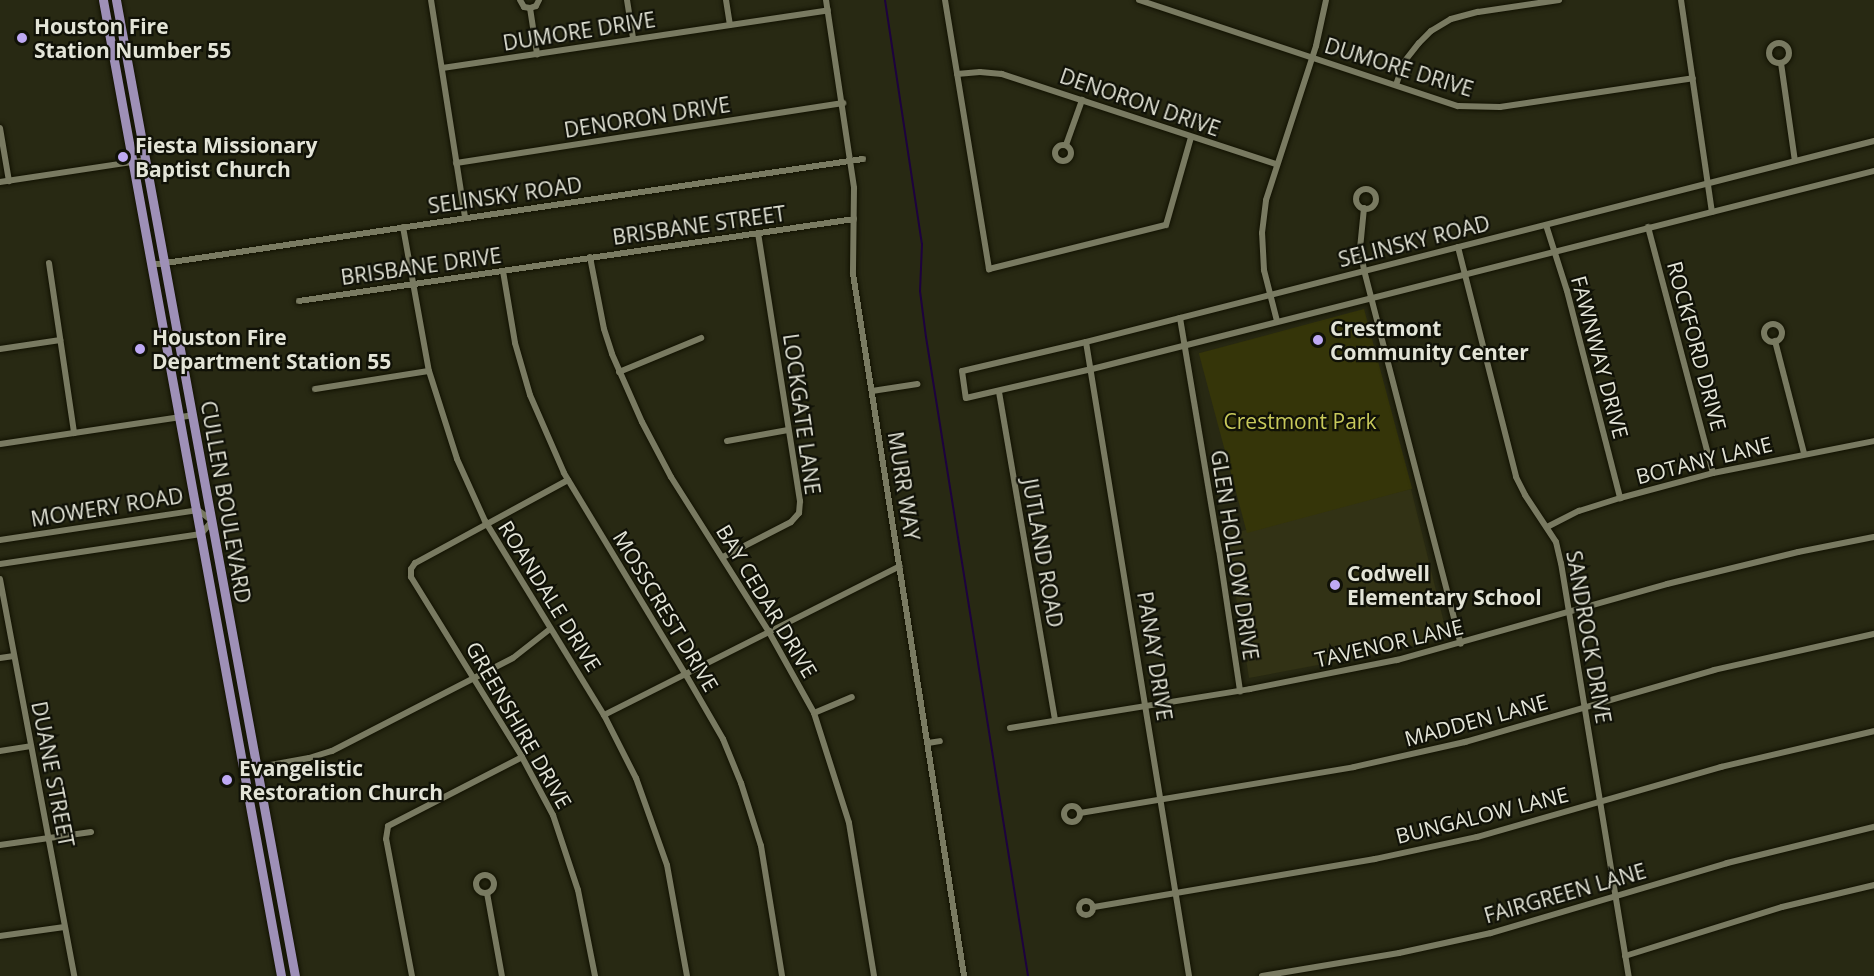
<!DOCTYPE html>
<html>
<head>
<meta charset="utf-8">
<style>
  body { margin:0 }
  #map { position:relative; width:1874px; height:976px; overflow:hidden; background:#282913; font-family:"Open Sans",sans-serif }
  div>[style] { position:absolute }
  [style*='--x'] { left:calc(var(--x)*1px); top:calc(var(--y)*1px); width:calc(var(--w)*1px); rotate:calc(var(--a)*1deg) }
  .built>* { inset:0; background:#323215 }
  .green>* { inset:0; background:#353509; transform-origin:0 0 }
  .stream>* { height:2px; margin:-1px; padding:0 1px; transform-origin:1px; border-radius:1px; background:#1d023e }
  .roads { filter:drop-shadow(0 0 2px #110) drop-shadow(0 0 2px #110) }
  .street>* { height:6px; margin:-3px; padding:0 3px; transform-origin:3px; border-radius:3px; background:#797a61 }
  .street>.ring { margin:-3px; padding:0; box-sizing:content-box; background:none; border:6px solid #797a61; border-radius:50% }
  .primary>* { height:9px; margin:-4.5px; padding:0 4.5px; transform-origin:4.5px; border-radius:4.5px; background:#9e90b7 }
  .dots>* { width:16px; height:16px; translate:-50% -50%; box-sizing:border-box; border:3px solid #101107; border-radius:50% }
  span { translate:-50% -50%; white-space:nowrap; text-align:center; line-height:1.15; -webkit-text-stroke:4.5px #101107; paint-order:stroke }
  .poi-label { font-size:21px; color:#e3e4d7; font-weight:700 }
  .left { translate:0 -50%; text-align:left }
  .street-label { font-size:21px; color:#e3e4d7 }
  .park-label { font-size:21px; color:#c8c95b }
</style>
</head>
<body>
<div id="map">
  <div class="built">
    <div style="clip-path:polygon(1411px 489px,1447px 635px,1399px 650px,1249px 678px,1226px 535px)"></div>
  </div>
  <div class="green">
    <div style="left:1364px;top:309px;width:186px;height:171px;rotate:75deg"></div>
  </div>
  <div class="stream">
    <div style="--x:885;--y:0;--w:247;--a:81.4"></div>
    <div style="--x:922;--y:244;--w:47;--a:92.4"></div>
    <div style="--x:920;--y:291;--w:46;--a:82.6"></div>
    <div style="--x:926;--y:337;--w:647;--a:80.93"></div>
  </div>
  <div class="roads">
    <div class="street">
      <div style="--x:431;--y:0;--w:220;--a:81.1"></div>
      <div style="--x:520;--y:0;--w:8;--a:60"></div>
      <div style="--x:524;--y:7;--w:6;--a:9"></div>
      <div style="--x:530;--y:8;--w:6;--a:-18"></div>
      <div style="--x:536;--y:6;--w:7;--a:-63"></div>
      <div style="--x:627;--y:0;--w:39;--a:81"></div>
      <div style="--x:726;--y:0;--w:25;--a:81"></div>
      <div style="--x:826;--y:0;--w:190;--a:81.5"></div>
      <div style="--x:854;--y:188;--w:86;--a:90.7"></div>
      <div style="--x:853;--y:274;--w:711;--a:81.01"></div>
      <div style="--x:945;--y:0;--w:273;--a:80.7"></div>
      <div style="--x:989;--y:269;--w:182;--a:-14"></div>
      <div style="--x:1166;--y:225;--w:91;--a:-74.1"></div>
      <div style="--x:1139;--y:0;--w:336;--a:18.4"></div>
      <div style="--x:1458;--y:106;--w:42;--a:1.4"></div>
      <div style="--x:1500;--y:107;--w:195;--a:-8.5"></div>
      <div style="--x:1681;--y:0;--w:214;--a:81.7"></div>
      <div style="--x:530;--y:8;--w:47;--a:81.3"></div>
      <div class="ring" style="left:1769px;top:43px;width:14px;height:14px"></div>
      <div style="--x:1781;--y:63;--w:99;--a:81.9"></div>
      <div style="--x:442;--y:68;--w:390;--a:-8.5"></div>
      <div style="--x:957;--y:74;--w:23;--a:-5"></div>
      <div style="--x:980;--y:72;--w:22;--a:5"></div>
      <div style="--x:1002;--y:74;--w:288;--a:18.2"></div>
      <div style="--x:1396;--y:85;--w:24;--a:-71"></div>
      <div style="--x:1404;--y:62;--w:24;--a:-52"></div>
      <div style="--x:1419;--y:43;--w:17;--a:-45"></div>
      <div style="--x:1431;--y:31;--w:23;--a:-31"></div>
      <div style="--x:1451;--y:19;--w:28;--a:-15"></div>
      <div style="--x:1478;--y:12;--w:82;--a:-8.4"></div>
      <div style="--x:0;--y:128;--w:54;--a:80.4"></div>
      <div style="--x:1874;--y:141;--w:813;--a:165.69"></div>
      <div style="--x:1086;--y:342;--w:127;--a:166.8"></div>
      <div style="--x:962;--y:371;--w:27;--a:82"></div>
      <div style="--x:966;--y:398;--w:129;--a:-13"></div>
      <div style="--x:1092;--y:369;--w:807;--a:-14.21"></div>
      <div class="ring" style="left:1055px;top:145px;width:10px;height:10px"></div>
      <div style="--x:1066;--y:145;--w:48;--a:-70.4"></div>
      <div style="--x:456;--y:163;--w:392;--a:-8.8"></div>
      <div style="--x:0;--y:182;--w:148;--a:-8.6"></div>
      <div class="ring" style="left:1356px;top:189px;width:14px;height:14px"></div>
      <div style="--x:1364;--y:208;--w:41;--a:95.6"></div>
      <div style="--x:1360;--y:249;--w:21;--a:79"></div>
      <div style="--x:1364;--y:270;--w:386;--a:75.5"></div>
      <div style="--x:1546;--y:225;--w:69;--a:72.3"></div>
      <div style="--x:1567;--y:291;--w:214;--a:75.6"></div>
      <div style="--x:403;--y:227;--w:146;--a:79.8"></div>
      <div style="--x:429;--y:371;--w:92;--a:72.3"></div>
      <div style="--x:457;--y:459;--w:68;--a:65.7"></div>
      <div style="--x:485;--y:521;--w:228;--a:58.5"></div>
      <div style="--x:604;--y:715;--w:71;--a:63.1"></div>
      <div style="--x:636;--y:778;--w:92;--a:70.4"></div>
      <div style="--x:667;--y:865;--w:113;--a:79.8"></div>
      <div style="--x:1648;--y:227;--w:254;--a:75.2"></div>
      <div style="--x:1458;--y:247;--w:237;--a:75.8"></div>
      <div style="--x:1516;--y:477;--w:20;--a:63"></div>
      <div style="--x:1525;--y:495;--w:56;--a:56.6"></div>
      <div style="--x:1556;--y:542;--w:22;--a:77"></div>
      <div style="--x:1561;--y:563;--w:419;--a:80.7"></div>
      <div style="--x:590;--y:257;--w:73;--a:79"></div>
      <div style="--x:604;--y:329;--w:26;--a:72"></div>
      <div style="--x:612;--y:354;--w:74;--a:66.2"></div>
      <div style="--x:642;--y:422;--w:62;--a:62.2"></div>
      <div style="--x:671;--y:477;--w:183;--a:57.7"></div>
      <div style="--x:769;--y:632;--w:93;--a:60.9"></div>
      <div style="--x:814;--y:713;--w:115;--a:72.3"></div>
      <div style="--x:849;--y:823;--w:155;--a:80.7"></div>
      <div style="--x:49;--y:263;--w:172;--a:81.6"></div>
      <div style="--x:152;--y:265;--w:719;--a:-8.48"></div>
      <div style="--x:503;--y:271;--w:73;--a:80.5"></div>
      <div style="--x:515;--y:343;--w:54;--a:73.9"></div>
      <div style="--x:530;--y:395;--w:85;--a:66.4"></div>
      <div style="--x:564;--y:473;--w:236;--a:58.9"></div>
      <div style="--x:686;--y:675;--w:74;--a:60"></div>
      <div style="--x:723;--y:739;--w:48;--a:67.8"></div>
      <div style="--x:741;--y:783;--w:66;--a:72.4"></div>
      <div style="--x:761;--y:846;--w:132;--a:80.8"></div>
      <div style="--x:299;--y:301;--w:561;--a:-8.4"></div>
      <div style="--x:1180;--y:318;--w:235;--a:80.5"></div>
      <div style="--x:1219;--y:550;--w:143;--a:81.5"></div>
      <div style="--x:1277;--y:321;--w:53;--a:-104.3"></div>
      <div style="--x:1264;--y:270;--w:37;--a:-93"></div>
      <div style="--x:1262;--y:233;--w:33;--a:-83"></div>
      <div style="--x:1266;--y:200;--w:162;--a:-72"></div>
      <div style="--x:1316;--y:46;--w:47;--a:-77.7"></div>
      <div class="ring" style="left:1764px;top:324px;width:12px;height:12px"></div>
      <div style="--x:1775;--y:341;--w:116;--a:75.5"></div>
      <div style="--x:1086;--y:342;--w:642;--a:80.77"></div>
      <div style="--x:0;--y:349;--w:61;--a:-8.5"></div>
      <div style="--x:619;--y:372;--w:89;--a:-22.5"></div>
      <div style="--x:315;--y:389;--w:115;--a:-9"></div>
      <div style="--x:872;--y:391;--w:46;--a:-8.8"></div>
      <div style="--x:999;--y:392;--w:333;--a:80.3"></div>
      <div style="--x:727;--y:441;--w:62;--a:-10.2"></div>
      <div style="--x:0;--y:444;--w:195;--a:-8.5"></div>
      <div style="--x:568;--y:480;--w:174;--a:151.5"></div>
      <div style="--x:415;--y:563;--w:7;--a:124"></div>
      <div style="--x:411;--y:569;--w:8;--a:90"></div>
      <div style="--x:411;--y:577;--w:211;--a:58.3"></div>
      <div style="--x:522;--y:757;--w:66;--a:61.9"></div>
      <div style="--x:553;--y:815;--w:79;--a:71.6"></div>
      <div style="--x:578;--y:890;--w:88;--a:78.8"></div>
      <div style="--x:1547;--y:527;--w:36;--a:-27"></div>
      <div style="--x:1579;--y:511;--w:43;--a:-17.6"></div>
      <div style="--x:1620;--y:498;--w:96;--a:-15"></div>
      <div style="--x:1713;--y:473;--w:164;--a:-11.2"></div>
      <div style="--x:0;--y:540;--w:200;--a:-8.6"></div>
      <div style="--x:198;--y:510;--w:18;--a:38"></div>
      <div style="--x:212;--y:521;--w:17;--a:130"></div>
      <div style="--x:201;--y:534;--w:203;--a:171.5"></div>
      <div style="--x:723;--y:557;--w:76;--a:-27.2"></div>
      <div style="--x:791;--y:522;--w:12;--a:-48"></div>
      <div style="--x:799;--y:513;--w:12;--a:-85"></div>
      <div style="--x:800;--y:501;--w:271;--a:-98.9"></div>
      <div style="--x:0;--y:579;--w:404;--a:79.4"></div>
      <div style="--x:0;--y:658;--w:14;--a:-8"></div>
      <div style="--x:814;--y:713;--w:41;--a:-22.8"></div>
      <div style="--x:604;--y:715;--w:331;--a:-26.7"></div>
      <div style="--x:1010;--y:728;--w:243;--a:-9.2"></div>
      <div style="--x:1250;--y:689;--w:150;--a:-11.2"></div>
      <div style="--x:1397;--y:660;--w:280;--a:-15.7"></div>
      <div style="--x:1667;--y:584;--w:135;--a:-13.7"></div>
      <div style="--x:1798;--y:552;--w:77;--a:-11.2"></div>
      <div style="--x:928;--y:743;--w:12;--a:-9"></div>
      <div style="--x:0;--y:751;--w:31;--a:-9"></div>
      <div style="--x:243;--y:770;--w:67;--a:-10.3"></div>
      <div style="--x:309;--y:758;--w:24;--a:-17"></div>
      <div style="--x:332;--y:751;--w:203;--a:-27.2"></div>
      <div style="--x:513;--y:658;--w:47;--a:-38.1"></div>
      <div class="ring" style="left:1064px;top:806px;width:10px;height:10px"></div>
      <div style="--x:1080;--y:813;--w:278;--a:-9.5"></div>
      <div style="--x:1354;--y:767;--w:114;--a:-12.7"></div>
      <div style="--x:1465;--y:742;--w:259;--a:-16.1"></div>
      <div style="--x:1714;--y:670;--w:164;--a:-12.7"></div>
      <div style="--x:0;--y:845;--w:92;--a:-8.1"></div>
      <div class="ring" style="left:476px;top:875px;width:12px;height:12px"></div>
      <div style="--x:487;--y:893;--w:84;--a:79.8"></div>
      <div class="ring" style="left:1079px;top:901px;width:8px;height:8px"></div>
      <div style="--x:1094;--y:907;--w:285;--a:-9.7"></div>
      <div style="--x:1375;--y:859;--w:104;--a:-12.2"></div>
      <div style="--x:1477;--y:837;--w:254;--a:-16"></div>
      <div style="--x:1721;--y:767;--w:157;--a:-13.2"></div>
      <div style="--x:0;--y:936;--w:65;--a:-8"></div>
      <div style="--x:1625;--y:956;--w:164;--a:-17.3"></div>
      <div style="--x:1782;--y:907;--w:95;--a:-13.4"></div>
      <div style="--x:412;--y:976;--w:139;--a:-100.7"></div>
      <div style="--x:386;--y:839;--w:13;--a:-81"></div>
      <div style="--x:388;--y:826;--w:151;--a:-27.2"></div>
      <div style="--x:1262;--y:976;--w:139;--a:-9.5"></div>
      <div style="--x:1399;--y:953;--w:94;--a:-12.3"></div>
      <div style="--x:1491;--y:933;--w:246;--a:-16.5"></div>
      <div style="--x:1727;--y:863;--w:151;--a:-13.8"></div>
    </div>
    <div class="primary">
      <div style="--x:103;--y:0;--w:992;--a:79.66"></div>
      <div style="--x:116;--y:0;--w:992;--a:79.61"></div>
    </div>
  </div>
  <div class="dots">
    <div style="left:22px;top:38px;background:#bea9f4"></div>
    <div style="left:123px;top:157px;background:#bea9f4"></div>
    <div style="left:1318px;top:340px;background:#bea9f4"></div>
    <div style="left:140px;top:349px;background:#bea9f4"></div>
    <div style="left:1335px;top:585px;background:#bea9f4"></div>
    <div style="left:227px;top:780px;background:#bea9f4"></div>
  </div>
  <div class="poi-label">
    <span class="left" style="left:34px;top:38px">Houston Fire<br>Station Number 55</span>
    <span class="left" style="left:135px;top:157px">Fiesta Missionary<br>Baptist Church</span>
    <span class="left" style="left:1330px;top:340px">Crestmont<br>Community Center</span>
    <span class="left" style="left:152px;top:349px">Houston Fire<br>Department Station 55</span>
    <span class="left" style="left:1347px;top:585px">Codwell<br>Elementary School</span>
    <span class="left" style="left:239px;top:780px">Evangelistic<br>Restoration Church</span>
  </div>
  <div class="street-label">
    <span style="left:579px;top:31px;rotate:-9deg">DUMORE DRIVE</span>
    <span style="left:1399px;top:67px;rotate:17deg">DUMORE DRIVE</span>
    <span style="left:1140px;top:102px;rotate:19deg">DENORON DRIVE</span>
    <span style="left:647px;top:117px;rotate:-9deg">DENORON DRIVE</span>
    <span style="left:505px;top:195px;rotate:-8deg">SELINSKY ROAD</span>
    <span style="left:699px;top:225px;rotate:-8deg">BRISBANE STREET</span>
    <span style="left:1414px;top:241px;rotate:-14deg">SELINSKY ROAD</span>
    <span style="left:421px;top:266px;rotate:-8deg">BRISBANE DRIVE</span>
    <span style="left:1697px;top:346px;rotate:75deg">ROCKFORD DRIVE</span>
    <span style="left:1600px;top:357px;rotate:75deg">FAWNWAY DRIVE</span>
    <span style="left:802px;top:414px;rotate:82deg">LOCKGATE LANE</span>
    <span style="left:1704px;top:460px;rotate:-14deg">BOTANY LANE</span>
    <span style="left:904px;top:486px;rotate:81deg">MURR WAY</span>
    <span style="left:226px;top:502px;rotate:80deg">CULLEN BOULEVARD</span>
    <span style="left:107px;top:507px;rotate:-9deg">MOWERY ROAD</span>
    <span style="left:1043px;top:553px;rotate:80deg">JUTLAND ROAD</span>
    <span style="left:1235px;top:555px;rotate:81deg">GLEN HOLLOW DRIVE</span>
    <span style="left:550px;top:596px;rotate:58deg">ROANDALE DRIVE</span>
    <span style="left:767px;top:601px;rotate:59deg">BAY CEDAR DRIVE</span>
    <span style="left:666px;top:611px;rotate:59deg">MOSSCREST DRIVE</span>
    <span style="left:1589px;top:637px;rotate:80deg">SANDROCK DRIVE</span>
    <span style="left:1389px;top:643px;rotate:-13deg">TAVENOR LANE</span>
    <span style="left:1155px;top:656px;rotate:81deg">PANAY DRIVE</span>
    <span style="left:1476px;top:720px;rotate:-15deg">MADDEN LANE</span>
    <span style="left:519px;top:725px;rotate:60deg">GREENSHIRE DRIVE</span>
    <span style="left:53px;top:774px;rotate:79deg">DUANE STREET</span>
    <span style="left:1482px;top:815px;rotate:-14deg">BUNGALOW LANE</span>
    <span style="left:1565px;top:893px;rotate:-16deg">FAIRGREEN LANE</span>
  </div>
  <div class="park-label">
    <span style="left:1300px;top:421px">Crestmont Park</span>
  </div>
</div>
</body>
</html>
